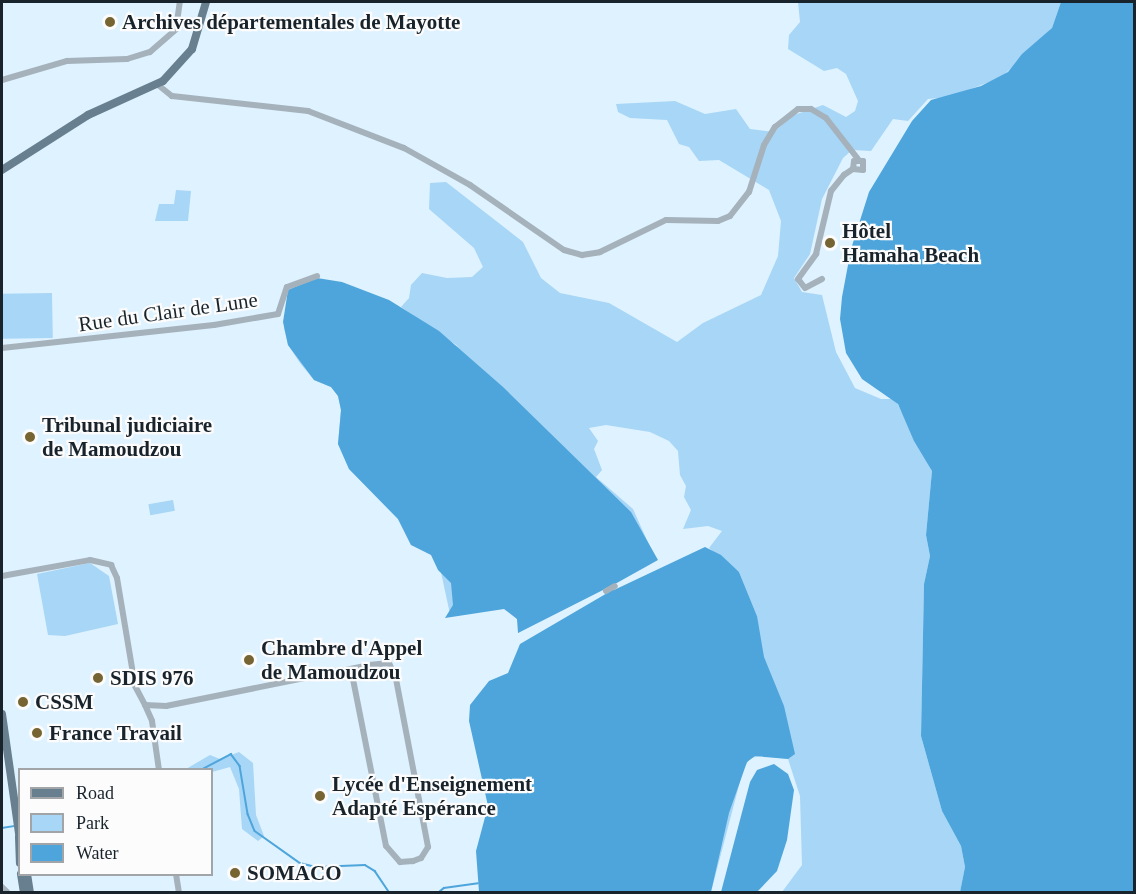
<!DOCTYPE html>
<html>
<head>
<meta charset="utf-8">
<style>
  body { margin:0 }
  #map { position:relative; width:1136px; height:894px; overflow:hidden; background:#dff2ff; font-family:"Times New Roman",serif }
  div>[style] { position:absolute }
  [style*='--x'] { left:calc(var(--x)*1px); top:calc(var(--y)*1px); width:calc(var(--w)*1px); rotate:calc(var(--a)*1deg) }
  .green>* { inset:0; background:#a7d6f6; transform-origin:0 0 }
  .water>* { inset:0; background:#4da5db }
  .stream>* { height:1.5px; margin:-0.75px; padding:0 0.75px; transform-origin:0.75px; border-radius:0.75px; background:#4da5db }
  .minor>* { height:6px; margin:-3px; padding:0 3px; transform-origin:3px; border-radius:3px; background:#a5b2bb }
  .major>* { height:8px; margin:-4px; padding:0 4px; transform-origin:4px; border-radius:4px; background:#677f8f }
  .dots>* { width:16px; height:16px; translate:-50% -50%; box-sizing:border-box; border:3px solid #fcfcfc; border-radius:50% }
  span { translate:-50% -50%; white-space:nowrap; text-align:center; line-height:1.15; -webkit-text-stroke:4.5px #fcfcfc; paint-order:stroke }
  .poi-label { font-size:21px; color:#18232b; font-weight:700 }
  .left { translate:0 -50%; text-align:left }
  .street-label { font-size:21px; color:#18232b }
  .frame { position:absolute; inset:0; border:3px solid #18232b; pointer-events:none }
  .legend { position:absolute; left:18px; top:768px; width:195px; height:108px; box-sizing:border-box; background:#fcfcfc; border:2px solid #a1a5a8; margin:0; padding:8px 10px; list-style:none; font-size:18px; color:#18232b }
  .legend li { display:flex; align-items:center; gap:12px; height:30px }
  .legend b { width:30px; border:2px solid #a1a5a8 }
</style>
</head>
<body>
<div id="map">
  <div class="green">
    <div style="clip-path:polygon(798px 2px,1061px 2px,1052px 28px,1002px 77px,950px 97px,928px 99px,908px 121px,893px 119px,871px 151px,852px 150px,843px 158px,822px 199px,810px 254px,794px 278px,802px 292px,822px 295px,836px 352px,855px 388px,881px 399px,895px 399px,932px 471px,926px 535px,930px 556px,924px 584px,921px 736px,942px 811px,961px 846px,965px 867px,960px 892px,782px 892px,802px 865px,800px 796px,788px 759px,762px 756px,750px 758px,743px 770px,711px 892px,757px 616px,739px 572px,709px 548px,722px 531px,708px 526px,683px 529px,691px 510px,684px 497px,686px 486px,680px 475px,678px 451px,669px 441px,650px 432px,606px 425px,589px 428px,598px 441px,594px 449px,602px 470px,596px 477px,633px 509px,655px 558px,518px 633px,519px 623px,510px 607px,450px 614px,437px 554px,417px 540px,411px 545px,398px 519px,349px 469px,338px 444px,341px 410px,338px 396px,331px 387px,314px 380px,300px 363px,288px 345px,284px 328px,288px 290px,304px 282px,459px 347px,401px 307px,409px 298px,411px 285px,422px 273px,447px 278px,472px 277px,483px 267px,474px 248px,429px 209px,430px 183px,446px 182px,523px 242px,541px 278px,560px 293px,609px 303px,677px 342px,703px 323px,761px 295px,778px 256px,781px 221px,769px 190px,719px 160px,699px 161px,689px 147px,679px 144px,667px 120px,630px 118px,618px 112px,616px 104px,675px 101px,705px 114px,736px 109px,750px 129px,774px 132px,794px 115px,823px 105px,846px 117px,855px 111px,858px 101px,846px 74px,837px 68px,824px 71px,788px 49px,789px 35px,800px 22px)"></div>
    <div style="clip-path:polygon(176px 190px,191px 191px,188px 221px,155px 221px,159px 204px,174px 204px)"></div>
    <div style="left:52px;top:293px;width:45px;height:50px;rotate:89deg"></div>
    <div style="left:173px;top:500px;width:11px;height:25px;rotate:80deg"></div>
    <div style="clip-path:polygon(90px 563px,109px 576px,118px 624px,65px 636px,48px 635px,37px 574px)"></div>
    <div style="clip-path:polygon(239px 752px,253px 763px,256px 815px,264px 836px,258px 841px,242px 829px,239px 789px,230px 767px,212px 772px,186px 769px,210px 755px,220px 759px)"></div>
  </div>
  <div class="water">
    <div style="clip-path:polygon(1061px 2px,1134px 2px,1134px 892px,960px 892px,965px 867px,961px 846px,942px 811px,921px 736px,924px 584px,930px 556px,926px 535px,932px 471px,914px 441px,898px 404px,862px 379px,846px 353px,840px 319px,842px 297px,851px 249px,869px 192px,912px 121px,931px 100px,981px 86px,1008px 72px,1022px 54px,1052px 28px)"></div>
    <div style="clip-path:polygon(317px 278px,342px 282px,389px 300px,439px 331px,503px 387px,631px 512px,658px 560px,615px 584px,614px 590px,705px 547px,721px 555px,739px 572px,757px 616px,764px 657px,784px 706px,795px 754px,788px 759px,755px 756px,747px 762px,729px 813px,711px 892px,479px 892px,476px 851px,488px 806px,469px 721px,470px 705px,489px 681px,508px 673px,520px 644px,609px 592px,605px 589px,518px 633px,517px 619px,504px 609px,445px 618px,453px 605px,451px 583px,438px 570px,431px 555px,411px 545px,398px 519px,349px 469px,338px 444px,341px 410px,338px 396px,331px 387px,314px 380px,288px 345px,283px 322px,288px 290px)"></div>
    <div style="clip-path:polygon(774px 764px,788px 774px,794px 790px,787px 840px,777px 871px,757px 892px,721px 892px,750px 782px,757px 770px)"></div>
  </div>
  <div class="stream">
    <div style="--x:201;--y:770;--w:34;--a:-28"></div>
    <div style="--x:231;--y:754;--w:15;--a:53"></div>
    <div style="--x:240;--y:766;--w:49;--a:80.5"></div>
    <div style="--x:248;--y:814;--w:18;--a:68"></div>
    <div style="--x:255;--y:831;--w:55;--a:35.4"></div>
    <div style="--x:300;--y:863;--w:16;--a:14"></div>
    <div style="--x:316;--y:867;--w:49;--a:-2.3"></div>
    <div style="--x:365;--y:865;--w:12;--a:31"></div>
    <div style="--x:375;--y:871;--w:25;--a:56"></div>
    <div style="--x:2;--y:828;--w:13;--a:-9"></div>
    <div style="--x:439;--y:892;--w:6;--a:-39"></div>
    <div style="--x:444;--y:888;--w:34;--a:-8"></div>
  </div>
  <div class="minor">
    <div style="--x:2;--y:80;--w:68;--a:-16.3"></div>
    <div style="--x:67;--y:61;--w:60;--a:-1.9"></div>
    <div style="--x:127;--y:59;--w:24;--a:-17"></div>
    <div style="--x:150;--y:52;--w:35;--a:-41"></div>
    <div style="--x:176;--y:29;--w:27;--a:-82"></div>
    <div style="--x:157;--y:84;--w:19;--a:39"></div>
    <div style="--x:172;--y:96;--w:137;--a:6.3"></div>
    <div style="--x:308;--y:111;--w:103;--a:21.1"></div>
    <div style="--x:404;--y:148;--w:76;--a:29.3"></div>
    <div style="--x:470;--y:185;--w:114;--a:34.7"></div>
    <div style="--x:564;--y:250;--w:19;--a:16"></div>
    <div style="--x:582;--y:255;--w:18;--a:-9"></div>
    <div style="--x:600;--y:252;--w:73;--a:-25.9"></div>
    <div style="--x:666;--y:220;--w:52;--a:1.1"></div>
    <div style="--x:718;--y:221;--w:13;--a:-23"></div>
    <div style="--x:730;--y:216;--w:31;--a:-52"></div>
    <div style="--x:749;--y:192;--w:49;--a:-72.3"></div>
    <div style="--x:764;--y:145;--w:21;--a:-59"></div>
    <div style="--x:775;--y:127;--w:29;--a:-38"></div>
    <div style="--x:798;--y:109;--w:13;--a:0"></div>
    <div style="--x:811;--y:109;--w:17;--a:31"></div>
    <div style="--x:826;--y:118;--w:52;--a:52"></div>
    <div style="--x:822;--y:279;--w:19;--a:152"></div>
    <div style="--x:805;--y:288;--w:11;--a:-128"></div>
    <div style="--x:798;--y:279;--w:31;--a:-54"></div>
    <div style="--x:816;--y:254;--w:65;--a:-76.6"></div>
    <div style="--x:831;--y:191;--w:21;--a:-51"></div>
    <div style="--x:844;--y:175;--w:11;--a:-34"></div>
    <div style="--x:853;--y:169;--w:10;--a:6"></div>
    <div style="--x:863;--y:170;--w:9;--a:-90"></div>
    <div style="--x:863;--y:161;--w:9;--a:180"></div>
    <div style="--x:854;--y:161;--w:8;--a:97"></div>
    <div style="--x:2;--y:348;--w:213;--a:-6.2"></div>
    <div style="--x:214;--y:325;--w:65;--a:-9.8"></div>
    <div style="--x:278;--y:314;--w:28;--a:-72"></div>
    <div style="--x:287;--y:287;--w:32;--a:-20"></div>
    <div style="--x:2;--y:576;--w:89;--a:-10.3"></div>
    <div style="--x:90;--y:560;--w:22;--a:13"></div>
    <div style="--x:111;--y:565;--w:14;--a:65"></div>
    <div style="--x:117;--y:578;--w:109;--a:80.5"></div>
    <div style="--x:135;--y:686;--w:21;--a:62"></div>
    <div style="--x:145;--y:705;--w:21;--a:3"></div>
    <div style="--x:166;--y:706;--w:207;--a:-11.4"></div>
    <div style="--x:369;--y:665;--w:20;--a:-6"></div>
    <div style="--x:389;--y:663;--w:17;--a:66"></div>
    <div style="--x:396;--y:679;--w:171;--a:79.2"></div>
    <div style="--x:428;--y:847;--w:13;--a:122"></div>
    <div style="--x:421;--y:858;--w:9;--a:159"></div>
    <div style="--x:413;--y:861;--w:13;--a:176"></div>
    <div style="--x:400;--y:862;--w:21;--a:-131"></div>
    <div style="--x:386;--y:846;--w:179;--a:-101.2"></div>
    <div style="--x:606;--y:591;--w:10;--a:-29"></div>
    <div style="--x:145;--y:705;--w:17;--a:66"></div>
    <div style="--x:152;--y:721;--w:49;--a:81.9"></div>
    <div style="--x:176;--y:874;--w:18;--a:81"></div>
    <div style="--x:2;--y:887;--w:7;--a:45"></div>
  </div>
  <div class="major">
    <div style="--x:2;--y:170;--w:102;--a:-32.6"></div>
    <div style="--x:88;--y:115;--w:82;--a:-24.4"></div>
    <div style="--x:163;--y:81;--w:43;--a:-47.8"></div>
    <div style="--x:192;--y:49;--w:49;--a:-73.4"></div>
    <div style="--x:2;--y:714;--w:127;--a:81.9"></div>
    <div style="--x:19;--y:837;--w:26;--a:88"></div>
    <div style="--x:21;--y:874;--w:18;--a:81"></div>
    <div style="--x:27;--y:874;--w:18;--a:81"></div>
  </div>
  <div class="dots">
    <div style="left:110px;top:22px;background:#776433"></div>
    <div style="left:830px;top:243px;background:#776433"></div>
    <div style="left:30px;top:437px;background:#776433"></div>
    <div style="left:249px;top:660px;background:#776433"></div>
    <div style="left:98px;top:678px;background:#776433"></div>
    <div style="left:23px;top:702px;background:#776433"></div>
    <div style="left:37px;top:733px;background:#776433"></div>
    <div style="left:320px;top:796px;background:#776433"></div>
    <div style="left:235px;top:873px;background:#776433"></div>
  </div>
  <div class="poi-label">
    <span class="left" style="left:122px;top:22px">Archives départementales de Mayotte</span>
    <span class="left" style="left:842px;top:243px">Hôtel<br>Hamaha Beach</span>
    <span class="left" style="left:42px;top:437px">Tribunal judiciaire<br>de Mamoudzou</span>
    <span class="left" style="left:261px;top:660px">Chambre d'Appel<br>de Mamoudzou</span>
    <span class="left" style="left:110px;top:678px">SDIS 976</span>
    <span class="left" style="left:35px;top:702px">CSSM</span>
    <span class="left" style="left:49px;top:733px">France Travail</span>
    <span class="left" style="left:332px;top:796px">Lycée d'Enseignement<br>Adapté Espérance</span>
    <span class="left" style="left:247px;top:873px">SOMACO</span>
  </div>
  <div class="street-label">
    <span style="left:168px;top:312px;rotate:-8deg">Rue du Clair de Lune</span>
  </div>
  <div class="frame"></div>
  <ul class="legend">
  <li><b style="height:8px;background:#677f8f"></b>Road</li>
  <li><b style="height:16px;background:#a7d6f6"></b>Park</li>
  <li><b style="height:16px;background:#4da5db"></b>Water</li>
  </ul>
</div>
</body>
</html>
